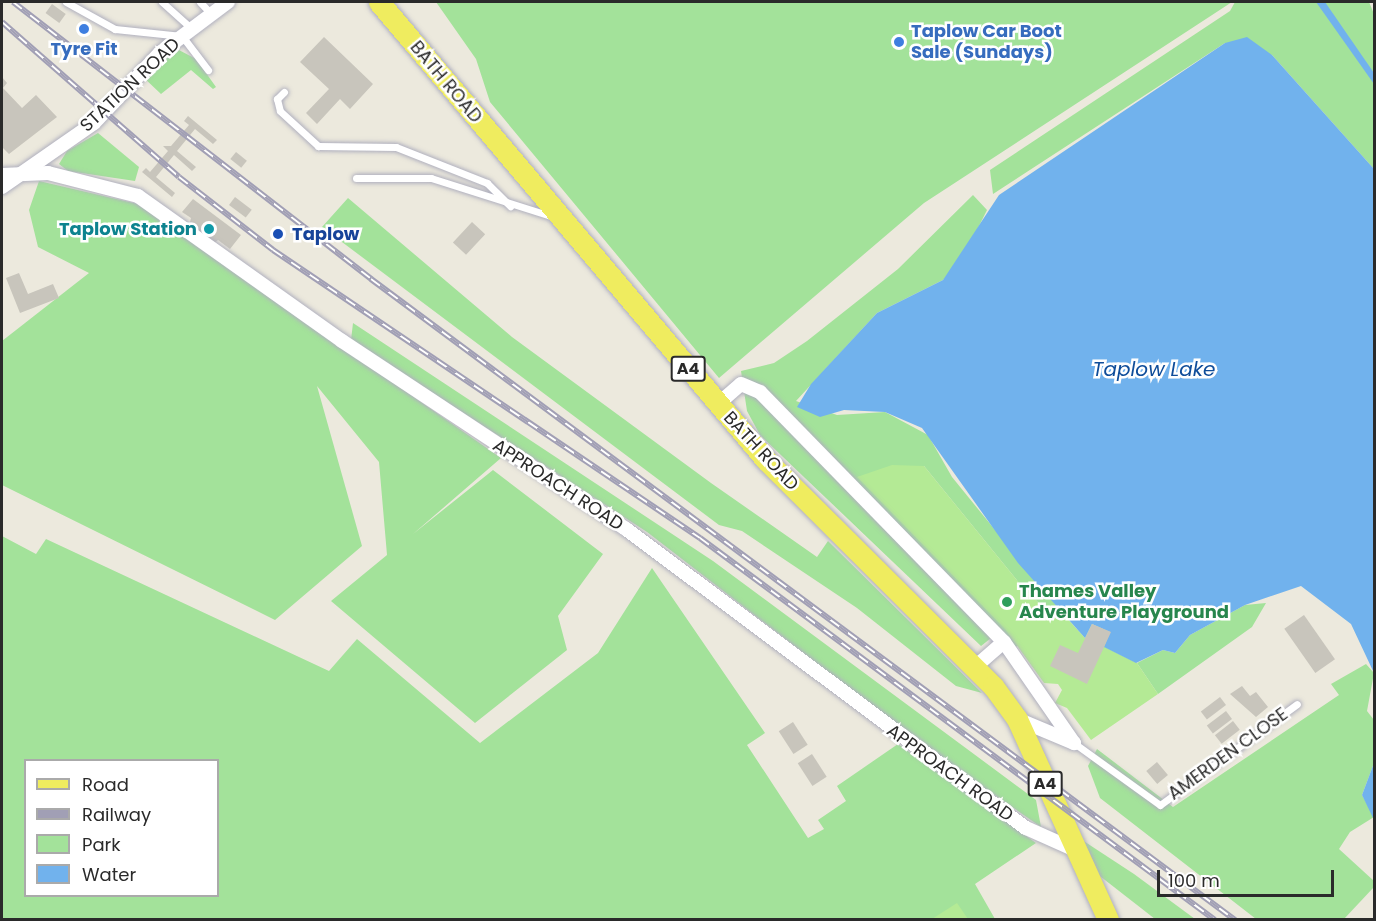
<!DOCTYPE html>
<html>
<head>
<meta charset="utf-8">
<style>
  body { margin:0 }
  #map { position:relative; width:1376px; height:921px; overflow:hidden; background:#ece9dd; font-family:Poppins,sans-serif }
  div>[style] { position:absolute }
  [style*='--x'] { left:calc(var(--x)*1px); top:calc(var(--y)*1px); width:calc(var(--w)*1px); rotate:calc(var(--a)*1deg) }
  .green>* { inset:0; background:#a3e29a }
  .pitch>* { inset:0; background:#b4ea95 }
  .water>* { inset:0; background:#71b2ed }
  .building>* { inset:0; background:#c8c5bc; transform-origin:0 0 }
  .roads { filter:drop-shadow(0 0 2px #b0b0be) drop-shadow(0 0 2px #b0b0be) }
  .service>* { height:7px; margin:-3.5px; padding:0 3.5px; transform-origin:3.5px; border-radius:3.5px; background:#fff }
  .minor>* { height:14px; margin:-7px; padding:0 7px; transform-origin:7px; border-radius:7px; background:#fff }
  .primary>* { height:21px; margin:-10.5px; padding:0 10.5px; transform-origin:10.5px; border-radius:10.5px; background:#efec5f }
  .rail>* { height:6px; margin-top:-3px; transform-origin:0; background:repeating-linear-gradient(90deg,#fff 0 11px,#a19fb5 0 22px); box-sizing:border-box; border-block:2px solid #a19fb5 }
  .dots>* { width:16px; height:16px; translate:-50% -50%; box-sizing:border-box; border:3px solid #fff; border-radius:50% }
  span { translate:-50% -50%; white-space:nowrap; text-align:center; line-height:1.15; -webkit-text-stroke:5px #fff; paint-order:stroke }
  .shield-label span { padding:2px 4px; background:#fff; border:2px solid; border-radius:4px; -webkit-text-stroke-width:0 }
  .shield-label { font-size:16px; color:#2a2a2a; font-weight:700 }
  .shop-label { font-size:18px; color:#366cbe; font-weight:700 }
  .left { translate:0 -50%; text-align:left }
  .street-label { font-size:18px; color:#2a2a2a }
  .culture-label { font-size:18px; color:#0d838f; font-weight:700 }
  .right { translate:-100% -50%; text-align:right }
  .transit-label { font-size:18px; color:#164399; font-weight:700 }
  .leisure-label { font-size:18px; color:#27864d; font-weight:700 }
  .water-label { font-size:20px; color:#0f4d9a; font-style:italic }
  .frame { position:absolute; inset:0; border:3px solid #2a2a2a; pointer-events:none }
  .legend { position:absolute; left:24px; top:759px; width:195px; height:138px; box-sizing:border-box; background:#fff; border:2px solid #aaa; margin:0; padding:8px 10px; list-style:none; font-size:18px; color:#2a2a2a }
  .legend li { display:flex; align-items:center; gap:12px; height:30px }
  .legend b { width:30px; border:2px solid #aaa }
  .scale { position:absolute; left:1157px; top:870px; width:177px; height:27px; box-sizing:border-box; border:3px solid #2a2a2a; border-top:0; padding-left:8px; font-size:18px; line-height:21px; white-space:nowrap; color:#2a2a2a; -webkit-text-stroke:4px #fff; paint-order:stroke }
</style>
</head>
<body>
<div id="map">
  <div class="green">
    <div style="clip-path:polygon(436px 2px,1232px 2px,924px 203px,719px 378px,490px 102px,476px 59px)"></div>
    <div style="clip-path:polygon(1235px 2px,1369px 2px,1374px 14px,1374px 169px,1272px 55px,1225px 43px,993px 194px,990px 170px,1230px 11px)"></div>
    <div style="clip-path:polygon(177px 49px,196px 59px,216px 87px,213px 89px,191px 70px,161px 94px,143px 77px)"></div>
    <div style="clip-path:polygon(98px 133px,139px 167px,135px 181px,68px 171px,59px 164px,67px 151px)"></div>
    <div style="clip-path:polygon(39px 181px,138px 204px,501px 458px,413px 534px,493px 470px,603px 554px,558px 616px,567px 650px,475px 723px,331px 601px,387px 555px,379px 462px,317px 386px,362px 546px,275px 620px,2px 485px,2px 341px,89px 273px,38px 247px,29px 210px)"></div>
    <div style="clip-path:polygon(973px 195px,987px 210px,966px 252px,943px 280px,877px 313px,796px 401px,837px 415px,885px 412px,928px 435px,952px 477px,1065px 616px,1043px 607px,1024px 589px,924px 466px,858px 477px,1020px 643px,1016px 647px,1000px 631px,981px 646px,760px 435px,747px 411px,741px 371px,774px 363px,807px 341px,898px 269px)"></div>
    <div style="clip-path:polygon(348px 198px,512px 337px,711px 483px,817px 557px,828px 541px,982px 693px,956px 686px,857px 608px,742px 531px,719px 525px,322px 227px)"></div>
    <div style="clip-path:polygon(353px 323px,713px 561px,1036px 800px,1041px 827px,924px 746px,647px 532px,351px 340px)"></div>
    <div style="clip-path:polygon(evenodd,2px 536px,36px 554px,46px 539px,329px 671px,357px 639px,480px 743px,598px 653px,652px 568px,765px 733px,747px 745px,808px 838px,824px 829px,818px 820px,846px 801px,837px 786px,898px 744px,1036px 843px,975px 884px,995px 919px,2px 919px,2px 536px,26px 760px,218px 760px,218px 896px,26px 896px,26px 760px)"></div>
    <div style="clip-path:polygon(1266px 603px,1252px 627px,1158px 694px,1137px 663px,1163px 650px,1175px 653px,1190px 635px,1245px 605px)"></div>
    <div style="clip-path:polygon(1366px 664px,1374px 673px,1367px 711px,1374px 720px,1374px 763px,1362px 795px,1374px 817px,1350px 832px,1339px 849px,1374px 881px,1374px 887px,1344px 919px,1256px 919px,1100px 798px,1088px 766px,1097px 749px,1173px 807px,1339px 695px,1331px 684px)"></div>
    <div style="clip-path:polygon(1079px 838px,1134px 874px,1195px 919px,1155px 919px,1087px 866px)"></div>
  </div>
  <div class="pitch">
    <div style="clip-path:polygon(892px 465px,924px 466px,1024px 589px,1043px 607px,1065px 616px,1085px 638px,1092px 624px,1111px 632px,1105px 647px,1137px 663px,1158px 694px,1091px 740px,1067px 708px,1055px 703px,1062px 690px,1058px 684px,1044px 683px,1005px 629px,857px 477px)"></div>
    <div style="clip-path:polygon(957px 903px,968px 919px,932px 919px)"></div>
  </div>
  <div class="water">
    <div style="clip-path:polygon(1316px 2px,1325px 2px,1374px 73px,1374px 84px)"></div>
    <div style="clip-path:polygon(1247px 37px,1272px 55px,1374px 169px,1374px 673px,1351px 624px,1301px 586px,1245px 605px,1190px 635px,1175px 653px,1163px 650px,1136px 663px,1104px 647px,1110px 632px,1092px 624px,1085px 638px,1018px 563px,922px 428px,885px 412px,844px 410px,820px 417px,797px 407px,811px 384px,877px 313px,943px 280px,999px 195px,1225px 43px)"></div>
    <div style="clip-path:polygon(1374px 763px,1374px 820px,1362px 795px)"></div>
  </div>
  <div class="building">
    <div style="left:52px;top:4px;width:17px;height:11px;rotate:36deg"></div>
    <div style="clip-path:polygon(324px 37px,373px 84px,350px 109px,340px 99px,317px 124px,306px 113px,329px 89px,300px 62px)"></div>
    <div style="clip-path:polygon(2px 77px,7px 83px,3px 88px,22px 108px,36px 95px,57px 117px,9px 154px,2px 147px)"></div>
    <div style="clip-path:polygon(188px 116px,217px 140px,213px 144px,195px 129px,177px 151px,196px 167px,192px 171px,174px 155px,156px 177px,175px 193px,172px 197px,142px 172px,146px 168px,150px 172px,168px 151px,163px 146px,171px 146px,189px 125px,184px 121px)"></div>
    <div style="left:236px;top:152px;width:14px;height:9px;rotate:39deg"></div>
    <div style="left:235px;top:197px;width:21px;height:10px;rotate:37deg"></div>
    <div style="clip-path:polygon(193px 199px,241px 235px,230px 249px,218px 240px,213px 244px,189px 226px,191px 218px,182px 212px)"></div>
    <div style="left:472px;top:222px;width:18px;height:28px;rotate:43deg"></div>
    <div style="clip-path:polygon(19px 273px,28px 294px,53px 284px,59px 298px,20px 313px,6px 278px)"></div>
    <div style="left:1304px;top:615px;width:54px;height:24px;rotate:55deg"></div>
    <div style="clip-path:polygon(1092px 624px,1111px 632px,1087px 684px,1050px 666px,1060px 645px,1078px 653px)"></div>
    <div style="clip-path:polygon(1242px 686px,1250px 696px,1256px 692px,1268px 707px,1256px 717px,1230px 694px)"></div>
    <div style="left:1220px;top:697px;width:10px;height:24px;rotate:53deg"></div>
    <div style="left:1226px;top:711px;width:10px;height:24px;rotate:53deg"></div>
    <div style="left:1233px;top:721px;width:11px;height:23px;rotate:52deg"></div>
    <div style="left:793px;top:722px;width:27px;height:17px;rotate:57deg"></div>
    <div style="left:812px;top:754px;width:27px;height:17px;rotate:57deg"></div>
    <div style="left:1157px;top:762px;width:17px;height:14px;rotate:50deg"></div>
  </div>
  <div class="roads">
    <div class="service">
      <div style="--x:66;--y:2;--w:56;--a:28.9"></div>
      <div style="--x:115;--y:29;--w:67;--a:6"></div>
      <div style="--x:182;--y:36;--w:43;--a:52.6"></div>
      <div style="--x:162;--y:2;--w:40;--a:42"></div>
      <div style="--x:200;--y:2;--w:16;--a:47"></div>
      <div style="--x:284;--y:92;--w:10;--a:135"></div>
      <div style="--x:277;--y:99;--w:12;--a:76"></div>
      <div style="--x:280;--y:111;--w:52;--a:42.6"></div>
      <div style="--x:318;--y:146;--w:78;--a:0.7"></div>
      <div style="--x:396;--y:147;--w:98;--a:21.6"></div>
      <div style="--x:487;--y:183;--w:33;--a:45"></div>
      <div style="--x:356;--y:178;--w:75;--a:0"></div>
      <div style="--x:431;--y:178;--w:129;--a:17.6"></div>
      <div style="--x:1074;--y:743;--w:106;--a:35.8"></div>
      <div style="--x:1160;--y:805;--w:170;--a:-36.4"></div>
    </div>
    <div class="minor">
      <div style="--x:2;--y:175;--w:46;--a:-2.5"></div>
      <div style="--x:48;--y:173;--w:93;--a:14.3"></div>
      <div style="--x:138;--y:196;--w:250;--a:35.4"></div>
      <div style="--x:342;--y:341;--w:341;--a:33.5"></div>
      <div style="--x:626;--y:529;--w:499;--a:36.8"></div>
      <div style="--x:1026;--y:828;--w:51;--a:24.1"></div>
      <div style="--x:2;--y:187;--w:112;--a:-34.8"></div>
      <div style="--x:94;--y:123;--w:96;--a:-46.7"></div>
      <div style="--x:160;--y:53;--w:85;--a:-36.9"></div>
      <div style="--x:718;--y:404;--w:30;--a:-41"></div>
      <div style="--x:741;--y:384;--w:21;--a:23"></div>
      <div style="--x:760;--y:392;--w:349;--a:45.7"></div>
      <div style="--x:1004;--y:642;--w:123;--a:55.3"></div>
      <div style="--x:975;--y:667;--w:38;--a:-41"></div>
      <div style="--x:1017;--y:719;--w:62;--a:22.8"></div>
    </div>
    <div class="primary">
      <div style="--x:379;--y:2;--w:600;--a:49.8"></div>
      <div style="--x:766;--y:460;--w:320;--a:44.9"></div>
      <div style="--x:993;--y:686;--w:41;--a:54"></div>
      <div style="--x:1017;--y:719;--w:221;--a:65.6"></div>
    </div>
  </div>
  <div class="rail">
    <div style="--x:13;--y:2;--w:453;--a:37.7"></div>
    <div style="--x:371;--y:279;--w:1076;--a:36.57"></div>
    <div style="--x:2;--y:22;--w:235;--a:41.2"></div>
    <div style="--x:179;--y:177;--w:119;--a:37.8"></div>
    <div style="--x:273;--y:250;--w:515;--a:34"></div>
    <div style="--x:700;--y:538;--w:641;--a:36.57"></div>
  </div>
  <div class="dots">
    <div style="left:84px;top:29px;background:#3f7fe0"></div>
    <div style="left:899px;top:42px;background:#3f7fe0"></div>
    <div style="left:209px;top:229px;background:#0f9aa8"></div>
    <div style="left:278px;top:234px;background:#1a4fb4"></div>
    <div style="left:1007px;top:602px;background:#2e9e5b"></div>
  </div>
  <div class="shield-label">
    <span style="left:688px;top:369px">A4</span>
    <span style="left:1045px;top:784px">A4</span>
  </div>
  <div class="shop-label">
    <span class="left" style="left:911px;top:42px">Taplow Car Boot<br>Sale (Sundays)</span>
    <span style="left:84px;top:49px">Tyre Fit</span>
  </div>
  <div class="street-label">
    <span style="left:446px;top:82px;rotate:50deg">BATH ROAD</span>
    <span style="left:130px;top:85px;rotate:-43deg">STATION ROAD</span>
    <span style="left:761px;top:451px;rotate:47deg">BATH ROAD</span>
    <span style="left:558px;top:485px;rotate:33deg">APPROACH ROAD</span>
    <span style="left:1228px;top:754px;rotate:-36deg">AMERDEN CLOSE</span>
    <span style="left:950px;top:773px;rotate:36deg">APPROACH ROAD</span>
  </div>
  <div class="culture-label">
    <span class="right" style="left:197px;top:229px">Taplow Station</span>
  </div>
  <div class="transit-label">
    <span class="left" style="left:292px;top:234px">Taplow</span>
  </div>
  <div class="leisure-label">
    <span class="left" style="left:1019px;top:602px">Thames Valley<br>Adventure Playground</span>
  </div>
  <div class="water-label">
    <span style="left:1154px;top:369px">Taplow Lake</span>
  </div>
  <div class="frame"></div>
  <ul class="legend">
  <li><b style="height:8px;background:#efec5f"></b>Road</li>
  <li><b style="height:8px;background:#a19fb5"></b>Railway</li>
  <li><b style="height:16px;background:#a3e29a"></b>Park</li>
  <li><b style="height:16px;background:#71b2ed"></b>Water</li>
  </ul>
  <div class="scale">100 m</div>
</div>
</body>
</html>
